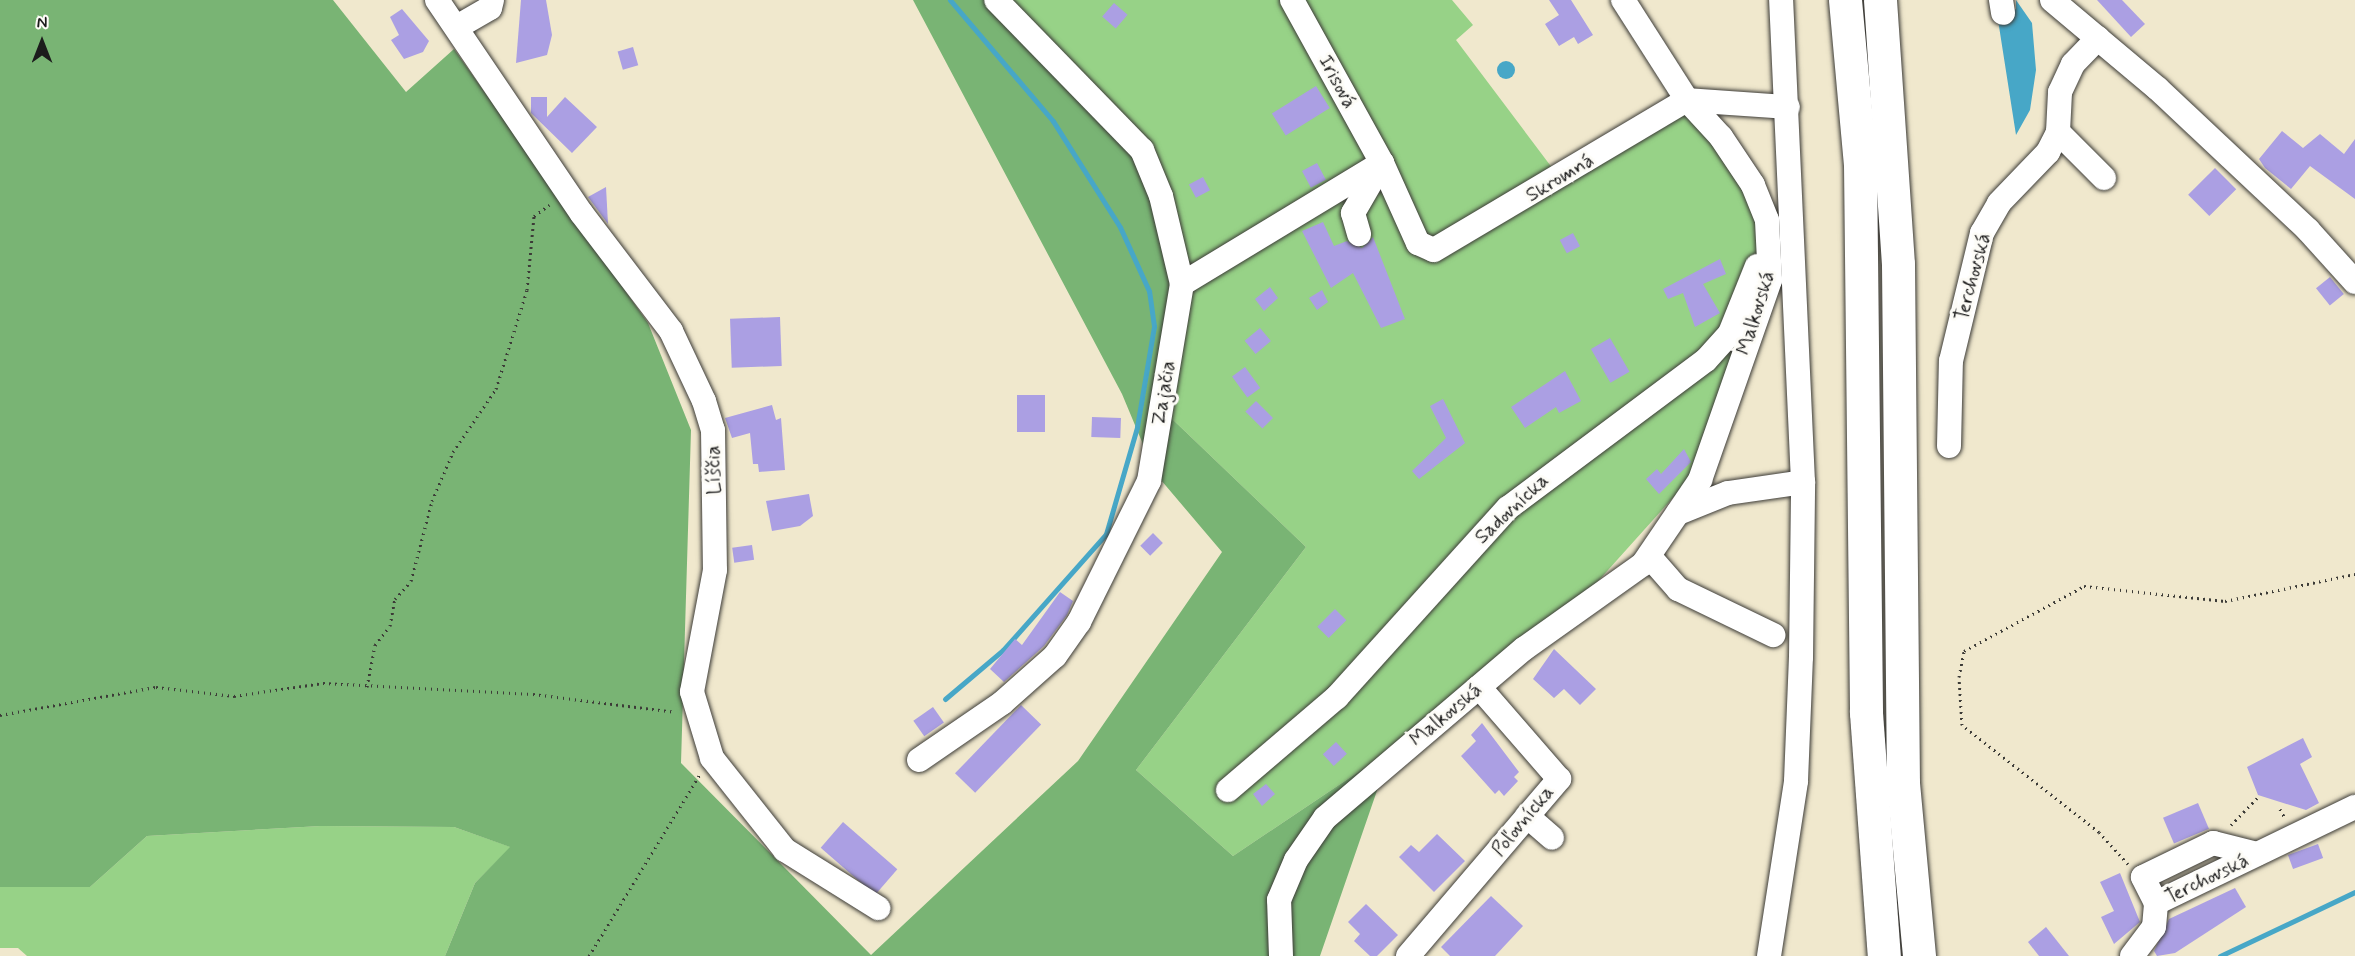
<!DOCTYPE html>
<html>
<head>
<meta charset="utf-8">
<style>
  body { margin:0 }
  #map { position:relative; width:2355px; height:956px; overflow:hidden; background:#f0e8cd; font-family:Mynerve,sans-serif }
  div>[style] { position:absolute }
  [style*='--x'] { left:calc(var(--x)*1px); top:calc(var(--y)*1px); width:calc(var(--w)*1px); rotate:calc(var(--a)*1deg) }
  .green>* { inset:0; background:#97d287 }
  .forest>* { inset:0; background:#79b474 }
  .water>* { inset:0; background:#47a7c7 }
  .round { border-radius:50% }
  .stream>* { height:5px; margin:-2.5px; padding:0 2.5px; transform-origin:2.5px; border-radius:2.5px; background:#47a7c7 }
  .building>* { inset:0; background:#ab9fe3; transform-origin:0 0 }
  .path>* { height:3px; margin-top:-1.5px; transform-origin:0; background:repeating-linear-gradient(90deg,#3c3b37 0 1.5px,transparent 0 6px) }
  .roads { filter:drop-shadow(0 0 2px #3c3b37) drop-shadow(0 0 2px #3c3b37) }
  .minor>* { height:24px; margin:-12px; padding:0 12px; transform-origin:12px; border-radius:12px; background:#fff }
  .highway>* { height:33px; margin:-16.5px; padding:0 16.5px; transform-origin:16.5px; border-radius:16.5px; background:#fff }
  span { translate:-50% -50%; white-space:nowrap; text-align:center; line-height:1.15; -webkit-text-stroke:6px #fdfcf7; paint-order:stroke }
  .street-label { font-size:20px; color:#1c1c1c }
  .north { position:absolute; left:12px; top:12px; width:60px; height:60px; -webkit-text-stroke:4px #fdfcf7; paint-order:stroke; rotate:0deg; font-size:16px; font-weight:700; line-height:24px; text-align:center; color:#1c1c1c }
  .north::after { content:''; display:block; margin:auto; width:21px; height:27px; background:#1c1c1c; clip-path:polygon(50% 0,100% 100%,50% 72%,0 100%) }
</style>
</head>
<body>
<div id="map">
  <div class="green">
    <div style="clip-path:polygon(1002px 0,1452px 0,1473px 25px,1456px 40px,1556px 173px,1674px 94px,1738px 159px,1768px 265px,1697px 471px,1591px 589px,1391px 750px,1233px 856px,1136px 770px,1306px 547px,1169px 416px)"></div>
    <div style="clip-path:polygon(321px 826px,454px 827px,511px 847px,475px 883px,445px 956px,27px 956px,18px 948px,0 948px,0 887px,90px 887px,147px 836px)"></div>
  </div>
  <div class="forest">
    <div style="clip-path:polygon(0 0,333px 0,406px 92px,454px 49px,648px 323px,691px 430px,681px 763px,871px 955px,1078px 761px,1222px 552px,1155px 473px,1122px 394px,913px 0,1002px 0,1145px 157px,1177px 254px,1169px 416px,1306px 547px,1136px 770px,1233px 856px,1391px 750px,1320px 956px,445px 956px,475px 883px,510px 847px,454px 827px,321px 826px,147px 836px,90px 887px,0 887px)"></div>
  </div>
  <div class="water">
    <div style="clip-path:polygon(2016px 0,2032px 23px,2036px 70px,2030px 110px,2016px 135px,1998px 20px,2016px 9px)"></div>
    <div class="round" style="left:1497px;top:61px;width:18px;height:18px"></div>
  </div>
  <div class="stream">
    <div style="--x:945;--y:699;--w:76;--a:-40.2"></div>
    <div style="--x:1003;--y:650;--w:155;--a:-48.4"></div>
    <div style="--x:1106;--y:534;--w:111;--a:-73.8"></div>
    <div style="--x:1137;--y:427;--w:102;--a:-80.4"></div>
    <div style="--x:1154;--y:326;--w:35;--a:-98"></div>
    <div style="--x:1149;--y:291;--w:70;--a:-114.4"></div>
    <div style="--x:1120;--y:227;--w:125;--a:-122.3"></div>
    <div style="--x:1053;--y:121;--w:159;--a:-130.4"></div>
    <div style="--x:2220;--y:956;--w:149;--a:-25.4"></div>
  </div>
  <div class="building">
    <div style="clip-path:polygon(521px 0,546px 0,552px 35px,547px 55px,516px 63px)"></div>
    <div style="clip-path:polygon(1549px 0,1571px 0,1593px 35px,1578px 44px,1574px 37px,1559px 46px,1545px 24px,1559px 15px)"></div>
    <div style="clip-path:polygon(2097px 0,2122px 0,2145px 24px,2131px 37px)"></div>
    <div style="left:1114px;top:3px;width:18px;height:18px;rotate:41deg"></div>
    <div style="clip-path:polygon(402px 9px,429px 41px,423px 52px,404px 59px,391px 40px,399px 35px,390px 17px)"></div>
    <div style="left:633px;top:47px;width:19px;height:16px;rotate:74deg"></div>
    <div style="left:1316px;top:86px;width:26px;height:52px;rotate:58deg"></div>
    <div style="clip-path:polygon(531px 97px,547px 97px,547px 117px,565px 97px,597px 127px,572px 153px,531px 113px)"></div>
    <div style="clip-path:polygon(2282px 131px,2303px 148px,2320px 134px,2344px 154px,2355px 139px,2355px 199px,2310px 166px,2291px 189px,2265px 168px,2259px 159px)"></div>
    <div style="left:1317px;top:163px;width:19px;height:17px;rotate:62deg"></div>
    <div style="left:2215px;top:168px;width:30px;height:38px;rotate:45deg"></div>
    <div style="left:1203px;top:177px;width:15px;height:16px;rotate:62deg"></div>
    <div style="clip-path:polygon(606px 187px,608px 224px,588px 197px)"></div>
    <div style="clip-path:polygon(1323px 222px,1334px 246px,1347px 241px,1362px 248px,1373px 237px,1405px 319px,1381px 328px,1353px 273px,1331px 288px,1302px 231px)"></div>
    <div style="left:1573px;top:233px;width:15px;height:15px;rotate:62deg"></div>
    <div style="clip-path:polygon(1720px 259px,1726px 274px,1703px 284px,1720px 313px,1695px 327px,1683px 293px,1668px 299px,1663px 289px)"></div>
    <div style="left:2330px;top:277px;width:22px;height:18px;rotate:51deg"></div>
    <div style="clip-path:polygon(1270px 287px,1278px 298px,1264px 311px,1255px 299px)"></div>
    <div style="clip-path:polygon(1322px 290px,1328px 302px,1317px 310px,1309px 298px)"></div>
    <div style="left:780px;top:317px;width:49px;height:50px;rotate:88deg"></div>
    <div style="left:1260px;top:328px;width:17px;height:20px;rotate:50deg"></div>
    <div style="left:1610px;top:338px;width:39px;height:22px;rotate:60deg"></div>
    <div style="left:1245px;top:367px;width:26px;height:16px;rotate:54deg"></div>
    <div style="clip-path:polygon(1565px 371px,1581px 401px,1559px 413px,1556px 407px,1525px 428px,1511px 407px)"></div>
    <div style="left:1017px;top:395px;width:28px;height:37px"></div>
    <div style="clip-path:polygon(1443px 399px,1465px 443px,1419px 479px,1412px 471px,1446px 438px,1430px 406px)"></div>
    <div style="left:1256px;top:401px;width:24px;height:15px;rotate:45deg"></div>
    <div style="clip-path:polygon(772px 405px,776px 420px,781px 418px,785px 470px,759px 472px,758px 464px,753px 464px,750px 433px,732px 438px,725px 418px)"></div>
    <div style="left:1092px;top:417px;width:29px;height:20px;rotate:2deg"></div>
    <div style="clip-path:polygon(1684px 449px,1691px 462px,1659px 494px,1646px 479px,1657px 469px,1661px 474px)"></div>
    <div style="clip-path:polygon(809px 494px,813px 516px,800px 526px,772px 531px,766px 501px)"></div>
    <div style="left:1153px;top:533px;width:14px;height:18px;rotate:45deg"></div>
    <div style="left:752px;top:545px;width:15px;height:20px;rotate:82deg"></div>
    <div style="clip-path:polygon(1060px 592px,1073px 601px,1067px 615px,1044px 646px,1004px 682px,990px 669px,1015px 639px,1022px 645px)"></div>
    <div style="left:1335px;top:609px;width:16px;height:25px;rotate:45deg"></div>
    <div style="clip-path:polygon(1554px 649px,1596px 689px,1580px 705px,1564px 689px,1554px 698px,1533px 679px)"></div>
    <div style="left:1021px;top:705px;width:28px;height:95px;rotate:44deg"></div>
    <div style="left:933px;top:707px;width:19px;height:24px;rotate:55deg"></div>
    <div style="clip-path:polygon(1482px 723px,1519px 772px,1514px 777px,1518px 781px,1504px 796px,1499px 790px,1495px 794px,1461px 756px,1476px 741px,1471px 735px)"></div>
    <div style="clip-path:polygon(2303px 738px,2312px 757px,2300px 764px,2319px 803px,2306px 810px,2258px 795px,2247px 767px)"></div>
    <div style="left:1336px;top:742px;width:16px;height:18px;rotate:47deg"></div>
    <div style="clip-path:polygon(1266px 784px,1275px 794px,1262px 806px,1253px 794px)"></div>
    <div style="left:2198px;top:803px;width:28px;height:38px;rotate:67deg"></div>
    <div style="left:843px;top:822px;width:72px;height:34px;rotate:41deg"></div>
    <div style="clip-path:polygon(1437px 834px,1465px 861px,1434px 892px,1399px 857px,1411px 845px,1419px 852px)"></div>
    <div style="left:2318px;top:844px;width:15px;height:32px;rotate:70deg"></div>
    <div style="clip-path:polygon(2120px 873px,2140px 922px,2114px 944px,2101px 917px,2114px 911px,2100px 882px)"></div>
    <div style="clip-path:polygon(2235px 888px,2246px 907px,2175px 953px,2157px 956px,2154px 951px,2169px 919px)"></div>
    <div style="clip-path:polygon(1491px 896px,1523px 926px,1495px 956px,1450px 956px,1441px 947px)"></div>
    <div style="clip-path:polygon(1366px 904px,1398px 935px,1377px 956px,1370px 956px,1354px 941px,1360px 934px,1348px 922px)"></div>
    <div style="clip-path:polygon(2046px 927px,2069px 956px,2039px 956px,2028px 942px)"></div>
  </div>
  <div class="path">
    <div style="--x:367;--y:687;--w:43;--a:-79.2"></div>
    <div style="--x:375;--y:645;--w:24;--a:-52"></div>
    <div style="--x:390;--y:626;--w:27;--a:-80"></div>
    <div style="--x:395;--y:599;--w:24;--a:-48"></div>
    <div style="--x:411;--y:581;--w:83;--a:-75.3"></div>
    <div style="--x:432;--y:501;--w:53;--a:-66.8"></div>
    <div style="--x:453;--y:452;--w:76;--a:-55.7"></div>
    <div style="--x:496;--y:389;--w:104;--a:-72.6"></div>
    <div style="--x:527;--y:290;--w:74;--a:-84.6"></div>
    <div style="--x:534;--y:216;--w:19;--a:-36"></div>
    <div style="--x:0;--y:715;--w:158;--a:-10.2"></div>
    <div style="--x:156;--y:687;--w:79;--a:6.6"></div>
    <div style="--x:234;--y:696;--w:90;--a:-8.3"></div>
    <div style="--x:323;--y:683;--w:210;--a:3"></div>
    <div style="--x:533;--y:694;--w:144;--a:7.2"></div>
    <div style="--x:2280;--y:809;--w:10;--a:61"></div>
    <div style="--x:2231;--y:825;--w:40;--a:-46"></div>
    <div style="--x:2128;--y:864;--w:43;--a:-132.2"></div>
    <div style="--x:2099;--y:832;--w:174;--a:-142"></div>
    <div style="--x:1962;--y:725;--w:48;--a:-93.6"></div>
    <div style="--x:1959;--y:677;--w:26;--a:-79"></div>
    <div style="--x:1964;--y:651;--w:136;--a:-28.4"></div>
    <div style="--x:2084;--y:586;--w:142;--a:6.1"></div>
    <div style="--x:2225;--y:601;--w:133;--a:-11.7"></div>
    <div style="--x:589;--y:956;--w:213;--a:-58.6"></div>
  </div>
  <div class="roads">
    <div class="minor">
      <div style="--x:437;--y:0;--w:258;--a:55.9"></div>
      <div style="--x:582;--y:214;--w:147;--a:52.7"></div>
      <div style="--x:671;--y:331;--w:77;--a:64.8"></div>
      <div style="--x:704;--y:401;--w:30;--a:73"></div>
      <div style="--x:713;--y:430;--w:140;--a:89.2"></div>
      <div style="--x:715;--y:570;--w:124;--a:100.7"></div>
      <div style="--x:692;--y:692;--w:69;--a:73.1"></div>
      <div style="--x:712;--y:758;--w:117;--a:51.6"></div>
      <div style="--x:785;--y:850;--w:110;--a:31.9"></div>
      <div style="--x:1292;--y:0;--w:186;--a:61.1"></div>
      <div style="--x:1382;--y:163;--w:58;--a:120.1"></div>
      <div style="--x:1353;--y:213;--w:22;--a:74"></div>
      <div style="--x:2001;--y:0;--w:13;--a:81"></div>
      <div style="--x:2052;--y:0;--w:138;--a:40"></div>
      <div style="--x:2158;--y:89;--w:206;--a:43.2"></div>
      <div style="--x:2308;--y:230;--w:70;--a:47.9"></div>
      <div style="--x:457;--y:27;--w:38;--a:-30"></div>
      <div style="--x:490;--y:8;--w:8;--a:-76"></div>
      <div style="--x:2058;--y:132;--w:65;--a:45"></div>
      <div style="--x:1182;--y:284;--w:234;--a:-31.2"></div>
      <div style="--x:1382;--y:163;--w:88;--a:65.8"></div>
      <div style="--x:1418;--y:243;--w:17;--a:24"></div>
      <div style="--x:1434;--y:250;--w:294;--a:-30.7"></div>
      <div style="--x:1687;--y:100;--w:101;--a:4"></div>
      <div style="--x:1949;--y:446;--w:85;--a:-88.7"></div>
      <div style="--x:1951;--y:361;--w:132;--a:-76.4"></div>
      <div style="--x:1982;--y:233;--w:34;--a:-60"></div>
      <div style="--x:1999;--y:203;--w:71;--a:-46.1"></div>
      <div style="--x:2048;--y:152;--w:22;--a:-63"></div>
      <div style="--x:2058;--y:132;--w:40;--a:-87.1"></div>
      <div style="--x:2060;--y:92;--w:31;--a:-65"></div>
      <div style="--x:2073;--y:64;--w:36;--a:-46"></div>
      <div style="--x:1678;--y:513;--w:54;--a:-21.8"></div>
      <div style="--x:1728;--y:493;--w:76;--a:-8.3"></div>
      <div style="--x:1649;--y:556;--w:44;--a:48.7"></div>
      <div style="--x:1678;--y:589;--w:106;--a:25.8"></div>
      <div style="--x:919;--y:760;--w:101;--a:-34.5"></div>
      <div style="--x:1002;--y:703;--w:71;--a:-41.6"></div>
      <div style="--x:1055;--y:656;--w:42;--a:-54.8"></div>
      <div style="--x:1079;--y:622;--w:157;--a:-63.6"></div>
      <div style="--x:1149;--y:481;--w:200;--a:-80.5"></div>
      <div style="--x:1182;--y:284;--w:90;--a:-103.4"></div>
      <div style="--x:1161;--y:196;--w:50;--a:-112.4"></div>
      <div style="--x:1142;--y:150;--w:209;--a:-134.2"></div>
      <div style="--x:1228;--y:790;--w:143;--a:-40.5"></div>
      <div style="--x:1337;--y:697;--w:255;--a:-47.9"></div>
      <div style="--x:1508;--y:508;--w:247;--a:-36.8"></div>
      <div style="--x:1706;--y:360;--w:36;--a:-48"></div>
      <div style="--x:1730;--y:333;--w:72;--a:-68.1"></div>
      <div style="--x:1527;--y:816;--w:33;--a:41"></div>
      <div style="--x:2156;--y:903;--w:221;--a:-25.8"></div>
      <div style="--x:1281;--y:956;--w:56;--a:-92"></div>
      <div style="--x:1279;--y:900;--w:43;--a:-67"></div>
      <div style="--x:1296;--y:860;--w:51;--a:-55.4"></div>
      <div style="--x:1325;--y:818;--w:262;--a:-40.4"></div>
      <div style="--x:1525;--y:648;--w:145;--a:-35.4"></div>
      <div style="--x:1643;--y:564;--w:102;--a:-55.8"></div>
      <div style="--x:1700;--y:480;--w:212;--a:-70.7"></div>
      <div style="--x:1770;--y:280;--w:60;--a:-92.9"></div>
      <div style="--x:1767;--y:220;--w:38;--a:-112"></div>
      <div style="--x:1753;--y:185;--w:58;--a:-123.7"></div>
      <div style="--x:1721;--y:137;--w:50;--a:-132.6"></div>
      <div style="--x:1687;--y:100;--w:119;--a:-122.6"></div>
      <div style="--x:1408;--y:956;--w:233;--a:-49.5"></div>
      <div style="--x:1559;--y:779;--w:122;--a:-131"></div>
      <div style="--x:1769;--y:956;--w:177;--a:-81.2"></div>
      <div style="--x:1796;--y:781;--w:124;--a:-87.7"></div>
      <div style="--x:1801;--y:657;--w:175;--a:-89.3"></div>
      <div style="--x:1803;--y:482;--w:483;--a:-92.6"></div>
      <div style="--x:2132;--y:956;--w:36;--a:-53"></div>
      <div style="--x:2154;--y:927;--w:24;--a:-85"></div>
      <div style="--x:2156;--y:903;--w:29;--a:-117"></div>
      <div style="--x:2143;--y:877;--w:78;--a:-25.9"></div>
      <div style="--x:2213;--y:843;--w:45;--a:14"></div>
    </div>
    <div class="highway">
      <div style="--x:1845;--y:0;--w:165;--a:84.8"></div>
      <div style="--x:1860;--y:164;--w:549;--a:89.37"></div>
      <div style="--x:1866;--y:713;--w:244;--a:85.8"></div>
      <div style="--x:1880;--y:0;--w:265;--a:86.1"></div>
      <div style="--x:1898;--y:264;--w:519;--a:89.45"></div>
      <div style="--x:1903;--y:783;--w:174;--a:84.7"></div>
    </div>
  </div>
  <div class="street-label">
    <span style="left:1337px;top:82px;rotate:61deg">Irisová</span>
    <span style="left:1560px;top:178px;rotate:-31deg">Skromná</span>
    <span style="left:1973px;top:277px;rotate:-75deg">Terchovská</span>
    <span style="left:1756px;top:313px;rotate:-73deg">Malkovská</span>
    <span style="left:1164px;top:393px;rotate:-81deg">Zajačia</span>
    <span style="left:714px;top:470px;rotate:-91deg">Líščia</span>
    <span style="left:1512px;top:509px;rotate:-43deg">Sadovnícka</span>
    <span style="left:1446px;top:715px;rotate:-40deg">Malkovská</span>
    <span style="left:1523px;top:821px;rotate:-50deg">Poľovnícka</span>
    <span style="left:2207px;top:879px;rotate:-26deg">Terchovská</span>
  </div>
  <div class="north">N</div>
</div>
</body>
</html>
